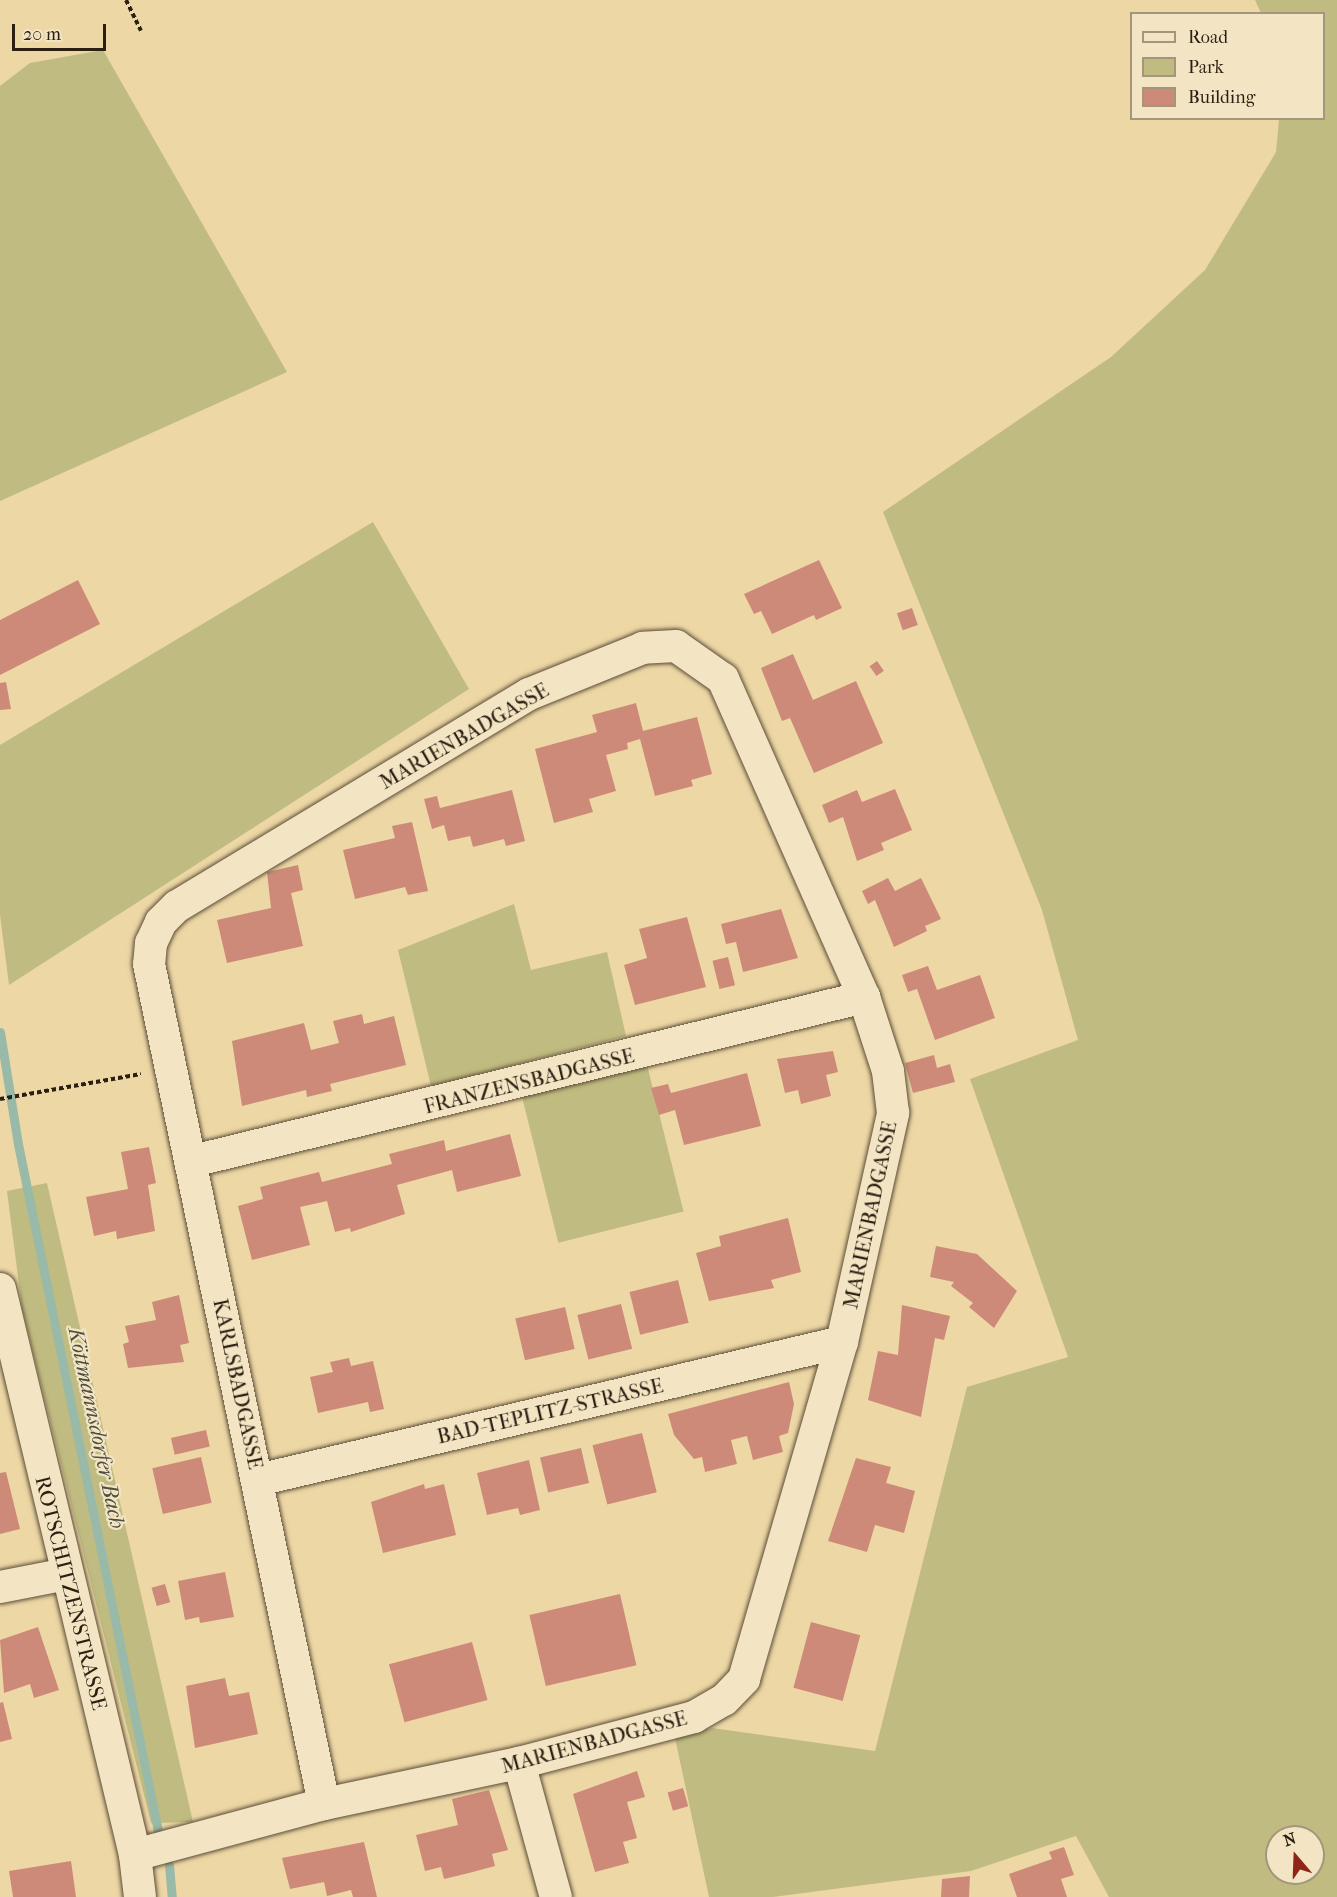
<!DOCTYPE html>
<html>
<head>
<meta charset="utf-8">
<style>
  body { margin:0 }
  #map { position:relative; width:1337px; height:1897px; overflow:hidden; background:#edd7a5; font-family:"IM FELL French Canon",serif }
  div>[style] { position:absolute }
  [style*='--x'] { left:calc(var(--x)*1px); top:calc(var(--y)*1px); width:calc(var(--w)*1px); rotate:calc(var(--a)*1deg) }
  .green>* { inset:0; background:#c0bc81; transform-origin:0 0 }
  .stream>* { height:9px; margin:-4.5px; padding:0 4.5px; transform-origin:4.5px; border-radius:4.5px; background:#99baa8 }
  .building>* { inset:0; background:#ce8a79; transform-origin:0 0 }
  .path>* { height:4px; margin-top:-2px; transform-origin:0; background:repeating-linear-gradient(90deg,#2b1f13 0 4.5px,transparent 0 7.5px) }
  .roads { filter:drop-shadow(0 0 2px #5c4d38) drop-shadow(0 0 2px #5c4d38) }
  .minor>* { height:32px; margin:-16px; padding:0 16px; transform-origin:16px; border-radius:16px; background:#f3e5c4 }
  span { translate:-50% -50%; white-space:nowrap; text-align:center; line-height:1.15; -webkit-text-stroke:4.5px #f3e5c4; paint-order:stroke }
  .street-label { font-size:21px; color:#2b1f13 }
  .water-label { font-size:22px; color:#4c4e40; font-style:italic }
  .legend { position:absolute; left:1130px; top:12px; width:195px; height:108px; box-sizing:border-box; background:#f3e5c4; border:2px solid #a3967d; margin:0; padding:8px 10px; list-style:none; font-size:18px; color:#2b1f13 }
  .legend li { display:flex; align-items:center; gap:12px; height:30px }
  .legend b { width:30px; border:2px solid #a3967d }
  .north { position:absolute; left:1265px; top:1825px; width:60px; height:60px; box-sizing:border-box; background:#f3e5c4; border:2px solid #a3967d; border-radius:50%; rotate:341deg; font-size:16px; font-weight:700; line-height:24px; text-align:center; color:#2b1f13 }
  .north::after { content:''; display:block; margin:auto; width:21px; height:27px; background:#8f2418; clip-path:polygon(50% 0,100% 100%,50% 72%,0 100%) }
  .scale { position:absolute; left:12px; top:24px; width:94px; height:27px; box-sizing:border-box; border:3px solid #2b1f13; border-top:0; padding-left:8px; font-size:18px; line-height:21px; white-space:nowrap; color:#2b1f13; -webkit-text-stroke:4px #f3e5c4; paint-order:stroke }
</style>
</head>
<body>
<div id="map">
  <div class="green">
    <div style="clip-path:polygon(evenodd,1255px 0,1337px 0,1337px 1897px,1109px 1897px,1076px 1836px,971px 1871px,773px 1897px,709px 1897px,675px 1738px,712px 1728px,875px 1751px,967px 1387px,1068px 1357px,970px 1079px,1078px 1040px,1042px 910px,883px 512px,1111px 357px,1205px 270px,1276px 152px,1279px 119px,1324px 118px,1324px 14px,1261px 13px,1255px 0,1277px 1837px,1313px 1837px,1313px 1873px,1277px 1873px,1277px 1837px)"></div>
    <div style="clip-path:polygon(103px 50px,287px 372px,0 501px,0 86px,30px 63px)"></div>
    <div style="clip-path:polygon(373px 522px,469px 689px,9px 985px,0 915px,0 745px)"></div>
    <div style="clip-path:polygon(514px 904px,531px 970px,607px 952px,626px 1036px,431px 1086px,398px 950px)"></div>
    <div style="left:647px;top:1065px;width:151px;height:129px;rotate:76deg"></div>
    <div style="clip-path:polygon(47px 1183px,193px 1822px,151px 1823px,22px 1308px,7px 1191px)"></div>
  </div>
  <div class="stream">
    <div style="--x:0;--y:1032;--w:113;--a:80.9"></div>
    <div style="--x:18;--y:1144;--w:701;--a:78.48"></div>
    <div style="--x:169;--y:1865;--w:32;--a:85"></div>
  </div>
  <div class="building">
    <div style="clip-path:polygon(819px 560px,842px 608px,816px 620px,814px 615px,772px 634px,761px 611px,754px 614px,744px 594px)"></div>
    <div style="clip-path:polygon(78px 580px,100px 624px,0 675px,0 620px)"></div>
    <div style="left:912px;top:608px;width:18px;height:16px;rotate:71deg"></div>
    <div style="clip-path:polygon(793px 654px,813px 700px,856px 681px,883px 743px,814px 773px,790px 718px,782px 721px,761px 668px)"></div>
    <div style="left:877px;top:661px;width:12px;height:9px;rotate:55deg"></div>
    <div style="clip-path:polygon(6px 682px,11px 709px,0 710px,0 683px)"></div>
    <div style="clip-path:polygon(636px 703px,643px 731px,697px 717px,712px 774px,691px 780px,693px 786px,655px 796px,640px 739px,627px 743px,628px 749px,606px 755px,616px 791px,589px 799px,593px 812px,554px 823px,535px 749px,597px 732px,592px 715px)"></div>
    <div style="clip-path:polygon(895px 789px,912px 830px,881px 843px,884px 850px,857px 861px,843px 817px,829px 823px,822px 805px,857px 790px,862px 802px)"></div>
    <div style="clip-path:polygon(512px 790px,525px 841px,506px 846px,504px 839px,473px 847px,470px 836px,448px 841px,444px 825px,432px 829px,424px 799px,437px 796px,440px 808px)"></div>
    <div style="clip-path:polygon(412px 822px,428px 891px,408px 895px,405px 887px,355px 899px,343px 850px,395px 838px,392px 826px)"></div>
    <div style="clip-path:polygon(298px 865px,303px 890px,291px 893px,303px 946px,227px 963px,217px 920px,271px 908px,267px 872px)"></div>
    <div style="clip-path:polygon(888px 878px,895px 891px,921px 878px,941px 919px,925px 926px,927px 931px,894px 947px,875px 900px,868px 904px,862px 891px)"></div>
    <div style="clip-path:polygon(781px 909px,798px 958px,743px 972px,736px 942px,726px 944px,721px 924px)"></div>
    <div style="clip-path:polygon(687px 917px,706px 987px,635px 1005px,624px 965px,647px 958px,639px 929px)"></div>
    <div style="left:728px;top:957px;width:29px;height:16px;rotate:76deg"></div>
    <div style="clip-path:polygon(928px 966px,937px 990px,980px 975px,995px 1018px,935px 1040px,917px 989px,908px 992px,902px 975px)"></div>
    <div style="clip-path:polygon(362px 1014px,364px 1024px,394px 1016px,406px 1065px,330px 1084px,332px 1091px,307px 1097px,306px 1090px,242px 1106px,232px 1041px,304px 1023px,311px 1050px,339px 1043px,333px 1021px)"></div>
    <div style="clip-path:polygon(833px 1051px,838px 1072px,826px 1075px,831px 1096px,801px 1104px,798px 1090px,785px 1093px,777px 1059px)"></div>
    <div style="clip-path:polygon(934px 1055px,937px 1068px,950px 1064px,955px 1082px,913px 1093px,905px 1063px)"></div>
    <div style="clip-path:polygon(747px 1073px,761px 1126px,684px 1145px,675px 1110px,659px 1115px,651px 1088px,668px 1084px,671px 1093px)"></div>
    <div style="clip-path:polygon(510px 1134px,521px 1176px,457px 1192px,452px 1170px,397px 1185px,405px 1214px,351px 1232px,350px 1228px,335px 1232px,327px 1201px,300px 1207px,310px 1245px,252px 1260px,238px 1206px,263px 1199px,260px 1187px,319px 1172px,322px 1182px,392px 1164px,389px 1154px,444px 1140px,446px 1151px)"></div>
    <div style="clip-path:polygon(149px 1147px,156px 1183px,148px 1185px,155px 1231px,117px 1239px,116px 1231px,94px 1236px,86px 1197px,128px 1189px,121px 1152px)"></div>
    <div style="clip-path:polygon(788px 1218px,801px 1272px,771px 1280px,774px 1288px,709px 1301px,696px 1253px,721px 1246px,719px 1236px)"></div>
    <div style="clip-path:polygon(936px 1246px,977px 1254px,1017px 1291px,994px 1328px,969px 1307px,973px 1303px,951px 1286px,954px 1282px,930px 1277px)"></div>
    <div style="left:678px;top:1280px;width:44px;height:50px;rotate:76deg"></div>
    <div style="clip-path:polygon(179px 1295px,189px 1343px,180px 1345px,184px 1362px,128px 1368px,123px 1344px,129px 1342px,125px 1326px,156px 1320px,152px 1302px)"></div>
    <div style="left:621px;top:1304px;width:46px;height:45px;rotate:76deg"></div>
    <div style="clip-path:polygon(902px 1305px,950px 1316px,944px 1340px,935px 1338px,921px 1417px,868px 1400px,878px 1351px,898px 1355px)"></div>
    <div style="left:565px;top:1307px;width:43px;height:51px;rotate:77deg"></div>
    <div style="clip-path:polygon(349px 1358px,351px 1366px,373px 1361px,384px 1409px,370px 1412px,368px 1402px,318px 1413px,310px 1377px,333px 1372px,330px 1362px)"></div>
    <div style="clip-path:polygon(789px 1382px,794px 1404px,788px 1433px,779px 1436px,783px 1452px,753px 1460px,747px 1436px,731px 1440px,737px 1464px,705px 1472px,702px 1457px,694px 1459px,674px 1435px,668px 1414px)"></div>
    <div style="left:206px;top:1430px;width:17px;height:36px;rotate:77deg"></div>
    <div style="left:642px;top:1433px;width:61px;height:51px;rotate:76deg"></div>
    <div style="left:581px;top:1448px;width:36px;height:42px;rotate:77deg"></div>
    <div style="left:201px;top:1457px;width:47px;height:50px;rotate:77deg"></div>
    <div style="clip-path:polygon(856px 1458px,891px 1467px,886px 1483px,915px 1491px,904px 1533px,875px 1525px,867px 1552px,828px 1541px)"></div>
    <div style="clip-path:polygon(529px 1460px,540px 1510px,520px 1515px,518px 1508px,487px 1515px,477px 1473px)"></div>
    <div style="clip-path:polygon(6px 1472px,20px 1529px,0 1534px,0 1473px)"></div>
    <div style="clip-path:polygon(424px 1484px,425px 1489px,444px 1484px,456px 1535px,383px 1553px,371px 1502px)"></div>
    <div style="clip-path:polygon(225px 1572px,234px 1617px,200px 1623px,199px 1617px,185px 1620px,178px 1581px)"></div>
    <div style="left:165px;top:1584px;width:19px;height:14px;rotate:74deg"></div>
    <div style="left:620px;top:1594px;width:73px;height:93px;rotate:77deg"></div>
    <div style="left:811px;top:1622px;width:51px;height:68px;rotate:15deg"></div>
    <div style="clip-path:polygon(38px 1627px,59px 1690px,34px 1698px,30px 1684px,4px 1693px,0 1640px)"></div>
    <div style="left:472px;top:1642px;width:60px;height:86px;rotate:75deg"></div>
    <div style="clip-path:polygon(225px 1678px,229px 1696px,249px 1692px,258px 1734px,195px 1748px,186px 1686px)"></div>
    <div style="clip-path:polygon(3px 1702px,12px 1739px,0 1742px,0 1703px)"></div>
    <div style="clip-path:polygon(637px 1771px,645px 1797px,627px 1802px,637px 1838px,623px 1842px,629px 1863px,595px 1872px,573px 1794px)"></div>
    <div style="left:683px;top:1788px;width:19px;height:16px;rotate:74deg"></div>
    <div style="clip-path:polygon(489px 1790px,508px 1850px,492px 1854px,495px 1866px,469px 1873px,444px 1879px,441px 1867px,425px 1871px,416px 1835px,458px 1825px,452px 1799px)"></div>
    <div style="clip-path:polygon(364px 1842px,377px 1897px,353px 1897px,351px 1890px,327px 1896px,324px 1882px,290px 1889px,282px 1858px)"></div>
    <div style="clip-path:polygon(1064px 1847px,1074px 1875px,1061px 1879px,1067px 1897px,1017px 1897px,1009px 1874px,1052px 1859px,1049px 1852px)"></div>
    <div style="clip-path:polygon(71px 1861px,76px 1897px,13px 1897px,9px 1871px)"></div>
    <div style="clip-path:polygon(970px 1876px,969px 1897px,941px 1897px,942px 1879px)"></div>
  </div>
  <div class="path">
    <div style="--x:126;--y:0;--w:34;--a:64"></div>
    <div style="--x:0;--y:1099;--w:143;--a:-10.1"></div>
  </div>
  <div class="roads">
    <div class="minor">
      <div style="--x:193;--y:1161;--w:691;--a:-13.73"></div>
      <div style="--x:0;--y:1289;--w:582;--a:76.58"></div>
      <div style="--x:135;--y:1855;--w:42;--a:83.2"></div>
      <div style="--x:258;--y:1480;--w:600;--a:-13.3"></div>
      <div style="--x:0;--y:1587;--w:68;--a:-11"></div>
      <div style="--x:519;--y:1763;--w:139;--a:74.6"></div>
      <div style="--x:135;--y:1855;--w:196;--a:-15.1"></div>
      <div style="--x:324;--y:1804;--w:199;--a:-11.9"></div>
      <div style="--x:519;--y:1763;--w:181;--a:-14.7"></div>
      <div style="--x:694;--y:1717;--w:34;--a:-30"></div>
      <div style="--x:724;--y:1700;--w:29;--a:-46"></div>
      <div style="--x:744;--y:1679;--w:351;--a:-73.8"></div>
      <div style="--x:842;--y:1342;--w:235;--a:-77.4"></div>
      <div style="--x:893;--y:1113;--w:42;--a:-96.8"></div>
      <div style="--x:888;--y:1071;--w:78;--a:-108"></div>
      <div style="--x:864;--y:997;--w:348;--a:-113.9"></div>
      <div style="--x:723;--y:679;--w:57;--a:-144.9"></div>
      <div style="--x:676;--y:646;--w:33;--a:177"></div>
      <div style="--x:643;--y:648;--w:123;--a:158"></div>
      <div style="--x:529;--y:694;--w:411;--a:148.9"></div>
      <div style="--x:177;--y:906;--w:23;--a:135"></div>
      <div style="--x:161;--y:922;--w:23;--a:115"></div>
      <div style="--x:151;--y:943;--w:21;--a:95"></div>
      <div style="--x:149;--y:964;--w:858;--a:78.23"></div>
    </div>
  </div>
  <div class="street-label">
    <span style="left:464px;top:736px;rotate:-30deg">MARIENBADGASSE</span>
    <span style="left:529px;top:1081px;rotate:-14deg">FRANZENSBADGASSE</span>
    <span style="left:870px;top:1215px;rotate:-78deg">MARIENBADGASSE</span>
    <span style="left:238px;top:1384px;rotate:78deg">KARLSBADGASSE</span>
    <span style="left:550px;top:1411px;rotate:-13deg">BAD-TEPLITZ-STRASSE</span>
    <span style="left:71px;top:1593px;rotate:76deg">ROTSCHITZENSTRASSE</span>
    <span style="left:594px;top:1742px;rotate:-15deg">MARIENBADGASSE</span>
  </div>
  <div class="water-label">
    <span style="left:96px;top:1428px;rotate:78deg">Köttmannsdorfer Bach</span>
  </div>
  <ul class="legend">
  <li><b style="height:8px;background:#f3e5c4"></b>Road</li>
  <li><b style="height:16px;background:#c0bc81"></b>Park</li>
  <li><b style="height:16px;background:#ce8a79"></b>Building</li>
  </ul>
  <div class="north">N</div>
  <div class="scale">20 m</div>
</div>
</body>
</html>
